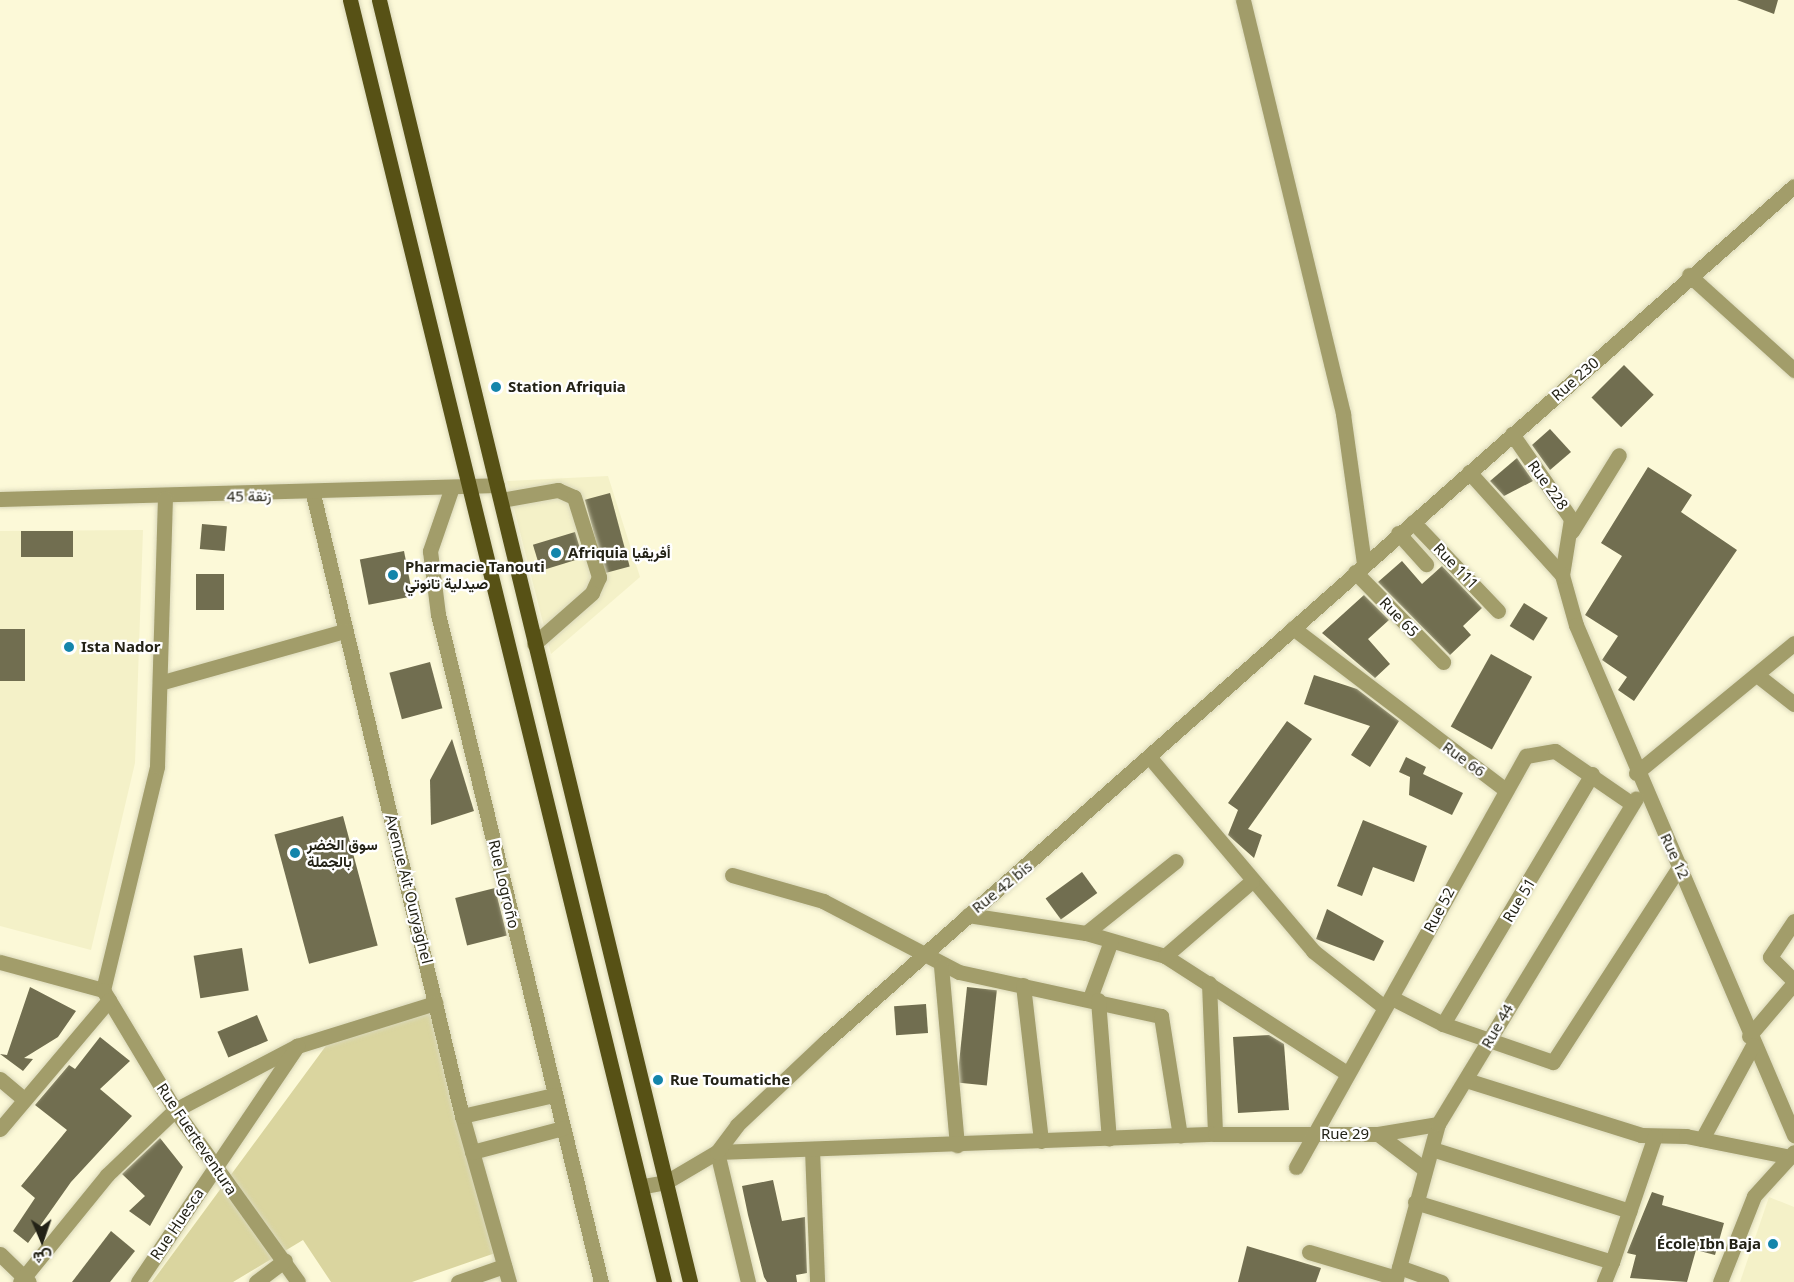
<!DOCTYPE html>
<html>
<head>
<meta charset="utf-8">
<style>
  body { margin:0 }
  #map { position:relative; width:1794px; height:1282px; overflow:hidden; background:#fcf9d8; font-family:"Noto Sans",Vazirmatn,sans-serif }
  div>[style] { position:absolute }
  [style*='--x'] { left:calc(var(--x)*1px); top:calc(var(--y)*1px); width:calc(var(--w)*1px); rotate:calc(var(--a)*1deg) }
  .built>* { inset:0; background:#f4f1c8 }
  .green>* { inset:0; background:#dad59f }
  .building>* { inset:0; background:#716e50; transform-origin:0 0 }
  .roads { filter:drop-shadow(0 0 2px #d9d7b9) drop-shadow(0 0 2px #d9d7b9) }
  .minor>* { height:15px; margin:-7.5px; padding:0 7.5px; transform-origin:7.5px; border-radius:7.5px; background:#a29d6a }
  .major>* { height:15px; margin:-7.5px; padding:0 7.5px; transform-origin:7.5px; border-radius:7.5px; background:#575115 }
  .dots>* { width:16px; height:16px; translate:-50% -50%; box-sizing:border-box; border:3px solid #fff; border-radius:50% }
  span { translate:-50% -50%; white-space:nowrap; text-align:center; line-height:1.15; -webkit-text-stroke:4.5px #fff; paint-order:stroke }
  .street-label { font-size:15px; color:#232216 }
  .poi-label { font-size:15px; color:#232216; font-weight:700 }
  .left { translate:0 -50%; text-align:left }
  .right { translate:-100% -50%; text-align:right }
  .north { position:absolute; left:12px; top:1210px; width:60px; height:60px; -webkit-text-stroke:4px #fff; paint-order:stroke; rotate:178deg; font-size:16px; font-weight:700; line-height:24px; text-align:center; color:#232216 }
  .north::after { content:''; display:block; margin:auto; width:21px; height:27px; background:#232216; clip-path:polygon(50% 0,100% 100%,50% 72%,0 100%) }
</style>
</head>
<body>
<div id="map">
  <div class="built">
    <div style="clip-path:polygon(608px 476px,640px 577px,551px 654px,507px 481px)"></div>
    <div style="clip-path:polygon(143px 530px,135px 763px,91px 950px,0 926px,0 531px)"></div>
    <div style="clip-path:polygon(1769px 1197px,1794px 1207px,1794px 1282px,1740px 1282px)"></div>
  </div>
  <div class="green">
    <div style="clip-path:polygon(439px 1005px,501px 1251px,412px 1282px,331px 1282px,303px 1240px,233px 1282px,152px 1282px,331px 1039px)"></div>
  </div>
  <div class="building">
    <div style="clip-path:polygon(1737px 0,1778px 0,1774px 14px)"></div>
    <div style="left:1624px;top:365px;width:42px;height:46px;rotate:45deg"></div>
    <div style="clip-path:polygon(1550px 429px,1571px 452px,1550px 470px,1532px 445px)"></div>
    <div style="clip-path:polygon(1517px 458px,1533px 481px,1504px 496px,1490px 481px)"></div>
    <div style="clip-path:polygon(1648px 467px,1692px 495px,1681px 512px,1737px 550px,1634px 701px,1618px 690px,1627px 677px,1602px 660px,1618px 636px,1585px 615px,1622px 556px,1601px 543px)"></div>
    <div style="left:610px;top:493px;width:76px;height:26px;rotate:75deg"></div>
    <div style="left:202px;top:524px;width:25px;height:25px;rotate:5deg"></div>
    <div style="left:21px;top:531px;width:52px;height:26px"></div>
    <div style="left:575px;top:532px;width:27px;height:44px;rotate:73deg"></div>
    <div style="left:404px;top:551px;width:46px;height:45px;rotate:79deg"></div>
    <div style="clip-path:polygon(1402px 561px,1422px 584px,1442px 566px,1482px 608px,1463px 626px,1471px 635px,1450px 655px,1378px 582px)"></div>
    <div style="left:224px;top:574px;width:36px;height:28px;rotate:90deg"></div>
    <div style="clip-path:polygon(1364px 595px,1389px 620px,1368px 639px,1390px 664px,1375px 678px,1322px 633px)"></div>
    <div style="left:1524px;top:603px;width:28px;height:27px;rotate:32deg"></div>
    <div style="left:0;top:629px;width:25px;height:52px"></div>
    <div style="left:1491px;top:654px;width:47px;height:83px;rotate:29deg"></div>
    <div style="left:430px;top:662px;width:48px;height:42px;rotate:75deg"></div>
    <div style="clip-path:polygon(1314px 675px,1357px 689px,1399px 721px,1370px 767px,1351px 755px,1370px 726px,1304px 704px)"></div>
    <div style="clip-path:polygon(1287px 721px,1312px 739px,1248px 829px,1262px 835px,1254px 858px,1228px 835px,1238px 810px,1228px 803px)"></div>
    <div style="clip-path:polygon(452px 739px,474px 811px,431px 825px,430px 780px)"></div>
    <div style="clip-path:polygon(1406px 757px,1426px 767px,1423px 774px,1463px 793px,1452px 815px,1409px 795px,1410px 777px,1399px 772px)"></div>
    <div style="left:343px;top:816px;width:134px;height:71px;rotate:75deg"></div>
    <div style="clip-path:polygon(1363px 820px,1427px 846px,1414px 882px,1373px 867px,1362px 896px,1337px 886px)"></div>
    <div style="left:1082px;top:872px;width:26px;height:45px;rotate:54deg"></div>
    <div style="left:495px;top:888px;width:49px;height:41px;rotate:76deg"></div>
    <div style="clip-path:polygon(1327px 909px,1384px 941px,1374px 961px,1316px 939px)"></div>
    <div style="left:242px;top:948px;width:43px;height:49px;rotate:81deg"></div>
    <div style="clip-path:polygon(30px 987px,76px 1011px,58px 1037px,24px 1058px,33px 1059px,23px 1071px,0 1054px,7px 1055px)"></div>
    <div style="left:967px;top:987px;width:30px;height:96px;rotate:6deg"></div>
    <div style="left:926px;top:1004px;width:29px;height:32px;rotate:86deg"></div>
    <div style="left:257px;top:1015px;width:28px;height:43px;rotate:67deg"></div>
    <div style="clip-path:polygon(1269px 1035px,1284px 1044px,1289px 1110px,1238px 1113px,1233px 1037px)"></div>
    <div style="clip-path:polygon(100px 1037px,130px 1061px,100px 1089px,132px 1116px,71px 1182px,28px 1243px,13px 1231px,35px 1198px,21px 1186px,67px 1130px,35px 1105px,69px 1065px,75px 1069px)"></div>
    <div style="clip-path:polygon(160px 1138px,183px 1167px,150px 1226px,129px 1211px,145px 1196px,122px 1174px)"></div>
    <div style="clip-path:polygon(773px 1180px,782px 1221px,805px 1217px,807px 1273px,796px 1275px,797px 1282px,767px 1282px,764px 1277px,748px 1215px,742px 1186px)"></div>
    <div style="clip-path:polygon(1652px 1192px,1664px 1196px,1662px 1205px,1724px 1223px,1715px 1255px,1696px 1250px,1687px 1282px,1630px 1278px,1636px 1255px,1627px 1253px)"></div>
    <div style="clip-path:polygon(111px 1231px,135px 1251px,110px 1282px,72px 1282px)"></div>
    <div style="clip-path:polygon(1247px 1246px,1321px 1268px,1316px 1282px,1238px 1282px)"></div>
  </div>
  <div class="roads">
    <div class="minor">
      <div style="--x:1243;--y:0;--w:426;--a:76.4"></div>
      <div style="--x:1343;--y:414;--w:150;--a:82"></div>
      <div style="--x:1689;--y:275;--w:142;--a:42.1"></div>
      <div style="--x:1512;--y:434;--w:103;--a:55.2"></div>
      <div style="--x:1571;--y:519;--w:57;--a:99.1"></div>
      <div style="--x:1562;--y:575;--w:52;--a:74.4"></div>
      <div style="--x:1576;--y:625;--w:555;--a:66.86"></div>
      <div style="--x:1469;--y:472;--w:139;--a:47.9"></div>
      <div style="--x:452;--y:487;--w:68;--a:109"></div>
      <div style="--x:430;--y:551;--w:64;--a:82.8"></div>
      <div style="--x:438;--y:614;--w:688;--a:76.29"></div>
      <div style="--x:313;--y:494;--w:640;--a:76.53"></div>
      <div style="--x:462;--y:1116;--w:173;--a:74.2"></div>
      <div style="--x:0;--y:499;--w:497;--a:-1.6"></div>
      <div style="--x:501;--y:500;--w:58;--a:-10"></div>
      <div style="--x:558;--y:490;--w:17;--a:24"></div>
      <div style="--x:574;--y:497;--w:84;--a:72.6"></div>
      <div style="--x:599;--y:577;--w:17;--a:114"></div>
      <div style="--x:592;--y:593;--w:77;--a:138.7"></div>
      <div style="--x:1413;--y:522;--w:123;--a:46.3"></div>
      <div style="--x:1572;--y:531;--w:89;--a:-58.3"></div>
      <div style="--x:1398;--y:533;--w:42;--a:47.9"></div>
      <div style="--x:1355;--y:572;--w:126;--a:45.6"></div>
      <div style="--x:1293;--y:628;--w:265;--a:37.3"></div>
      <div style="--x:1757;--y:675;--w:47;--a:38.1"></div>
      <div style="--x:163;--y:682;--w:189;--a:-15.7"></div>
      <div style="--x:1151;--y:759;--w:251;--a:49.8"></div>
      <div style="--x:1313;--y:951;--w:89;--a:38.2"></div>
      <div style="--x:1636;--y:773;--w:205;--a:-39.4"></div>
      <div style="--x:732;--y:875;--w:95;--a:15.9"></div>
      <div style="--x:823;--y:901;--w:153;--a:27.6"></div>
      <div style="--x:959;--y:972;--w:207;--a:12.3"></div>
      <div style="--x:1161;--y:1016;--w:121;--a:81"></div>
      <div style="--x:968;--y:915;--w:119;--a:8.7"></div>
      <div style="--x:1086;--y:933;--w:82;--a:16.2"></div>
      <div style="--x:1165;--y:956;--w:214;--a:32.8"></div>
      <div style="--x:1794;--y:921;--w:43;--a:123.7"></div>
      <div style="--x:1770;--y:957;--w:34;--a:45"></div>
      <div style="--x:1086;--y:933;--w:115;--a:-38.7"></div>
      <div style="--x:1165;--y:956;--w:115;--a:-40.8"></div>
      <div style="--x:0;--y:962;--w:107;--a:15.2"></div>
      <div style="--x:941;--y:966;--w:180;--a:84.9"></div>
      <div style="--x:1209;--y:983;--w:151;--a:87.7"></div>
      <div style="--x:1023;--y:985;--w:157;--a:83.4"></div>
      <div style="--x:103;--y:990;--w:230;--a:-76.4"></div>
      <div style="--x:157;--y:766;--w:268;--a:-88.3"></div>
      <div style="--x:103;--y:990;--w:140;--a:59"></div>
      <div style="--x:175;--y:1110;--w:211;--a:54.4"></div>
      <div style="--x:1090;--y:998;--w:61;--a:-69.8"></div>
      <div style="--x:1392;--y:998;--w:57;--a:27"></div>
      <div style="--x:1443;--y:1024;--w:116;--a:19.1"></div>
      <div style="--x:1553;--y:1062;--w:234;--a:-57.1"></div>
      <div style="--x:1098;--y:1000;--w:139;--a:85.5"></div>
      <div style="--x:1443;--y:1024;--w:291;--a:-59.2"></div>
      <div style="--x:1749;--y:1036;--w:70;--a:-49.7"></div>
      <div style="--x:0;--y:1079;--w:31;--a:40"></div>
      <div style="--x:1466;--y:1080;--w:183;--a:17.4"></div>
      <div style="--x:1641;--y:1135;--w:45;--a:1.3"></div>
      <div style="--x:1686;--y:1136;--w:102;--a:11.3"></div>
      <div style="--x:462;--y:1116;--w:94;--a:-12.9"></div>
      <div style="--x:0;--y:1129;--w:169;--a:-49.8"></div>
      <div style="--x:1378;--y:1134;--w:56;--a:37.1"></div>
      <div style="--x:1702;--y:1139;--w:107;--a:-61.5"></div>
      <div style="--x:812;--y:1149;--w:133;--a:87.8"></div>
      <div style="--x:1432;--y:1149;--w:207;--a:17.4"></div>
      <div style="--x:472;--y:1152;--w:94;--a:-14.8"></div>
      <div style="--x:717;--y:1152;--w:498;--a:-2.1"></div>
      <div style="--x:1215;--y:1134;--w:163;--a:0"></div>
      <div style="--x:1378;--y:1134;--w:61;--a:-9.5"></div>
      <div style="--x:717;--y:1152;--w:134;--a:76.6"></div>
      <div style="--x:1296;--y:1167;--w:471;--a:-60.8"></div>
      <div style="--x:1526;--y:756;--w:29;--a:-10"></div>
      <div style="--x:1555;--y:751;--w:93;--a:34.5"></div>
      <div style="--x:644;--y:1186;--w:22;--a:-10"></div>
      <div style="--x:666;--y:1182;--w:59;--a:-30.5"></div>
      <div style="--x:717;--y:1152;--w:34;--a:-53"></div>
      <div style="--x:737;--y:1125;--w:120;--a:-43.3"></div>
      <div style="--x:824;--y:1043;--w:1294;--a:-41.46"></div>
      <div style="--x:1415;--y:1202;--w:206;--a:16.9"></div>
      <div style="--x:1612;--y:1262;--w:22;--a:112"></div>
      <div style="--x:1309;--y:1252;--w:91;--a:16.6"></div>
      <div style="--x:0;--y:1254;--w:40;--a:44"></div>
      <div style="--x:1612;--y:1262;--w:133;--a:-71.2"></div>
      <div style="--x:1399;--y:1267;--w:45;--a:19.7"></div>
      <div style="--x:20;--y:1282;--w:138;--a:-50.9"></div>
      <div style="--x:107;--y:1175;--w:94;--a:-43.7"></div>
      <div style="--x:175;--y:1110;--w:138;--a:-27.7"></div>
      <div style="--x:297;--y:1046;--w:145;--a:-17.3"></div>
      <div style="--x:138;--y:1282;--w:285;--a:-56"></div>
      <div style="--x:256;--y:1282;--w:36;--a:-37"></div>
      <div style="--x:458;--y:1282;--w:49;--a:-19.2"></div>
      <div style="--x:1395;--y:1282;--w:164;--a:-74.8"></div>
      <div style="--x:1438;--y:1124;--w:381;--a:-58.7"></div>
      <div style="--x:1720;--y:1282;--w:92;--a:-68.4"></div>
      <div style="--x:1754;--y:1196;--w:59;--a:-47.7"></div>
    </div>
    <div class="major">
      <div style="--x:350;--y:0;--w:1320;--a:76.24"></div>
      <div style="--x:379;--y:0;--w:1319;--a:76.36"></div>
    </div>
  </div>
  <div class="dots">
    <div style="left:496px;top:387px;background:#1485ab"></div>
    <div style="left:556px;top:553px;background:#1485ab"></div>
    <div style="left:393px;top:575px;background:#1485ab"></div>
    <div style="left:69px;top:647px;background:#1485ab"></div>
    <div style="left:295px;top:853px;background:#1485ab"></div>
    <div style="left:658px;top:1080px;background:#1485ab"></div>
    <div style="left:1773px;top:1244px;background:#1485ab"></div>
  </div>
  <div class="street-label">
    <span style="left:1575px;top:379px;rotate:-41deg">Rue 230</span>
    <span style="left:1548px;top:485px;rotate:54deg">Rue 228</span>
    <span style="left:249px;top:496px;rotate:-1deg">زنقة 45</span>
    <span style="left:1456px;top:566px;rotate:46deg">Rue 111</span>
    <span style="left:1399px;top:617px;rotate:46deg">Rue 65</span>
    <span style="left:1464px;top:759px;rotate:36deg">Rue 66</span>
    <span style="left:1675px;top:856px;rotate:65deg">Rue 12</span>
    <span style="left:504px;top:884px;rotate:77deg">Rue Logroño</span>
    <span style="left:1002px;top:887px;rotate:-39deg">Rue 42 bis</span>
    <span style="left:409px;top:889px;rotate:76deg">Avenue Ait Ouryaghel</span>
    <span style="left:1519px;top:900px;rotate:-59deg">Rue 51</span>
    <span style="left:1439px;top:910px;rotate:-62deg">Rue 52</span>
    <span style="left:1497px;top:1026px;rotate:-60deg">Rue 44</span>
    <span style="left:1345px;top:1134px">Rue 29</span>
    <span style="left:197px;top:1139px;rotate:56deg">Rue Fuerteventura</span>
    <span style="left:177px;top:1224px;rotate:-56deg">Rue Huesca</span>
  </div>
  <div class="poi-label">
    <span class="left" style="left:508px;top:387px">Station Afriquia</span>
    <span class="left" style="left:568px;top:553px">Afriquia أفريقيا</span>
    <span class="left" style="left:405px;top:575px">Pharmacie Tanouti<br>صيدلية تانوتي</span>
    <span class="left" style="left:81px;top:647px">Ista Nador</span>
    <span class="left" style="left:307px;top:853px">سوق الخضر<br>بالجملة</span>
    <span class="left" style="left:670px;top:1080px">Rue Toumatiche</span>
    <span class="right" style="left:1761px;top:1244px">École Ibn Baja</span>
  </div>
  <div class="north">ش</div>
</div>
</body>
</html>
